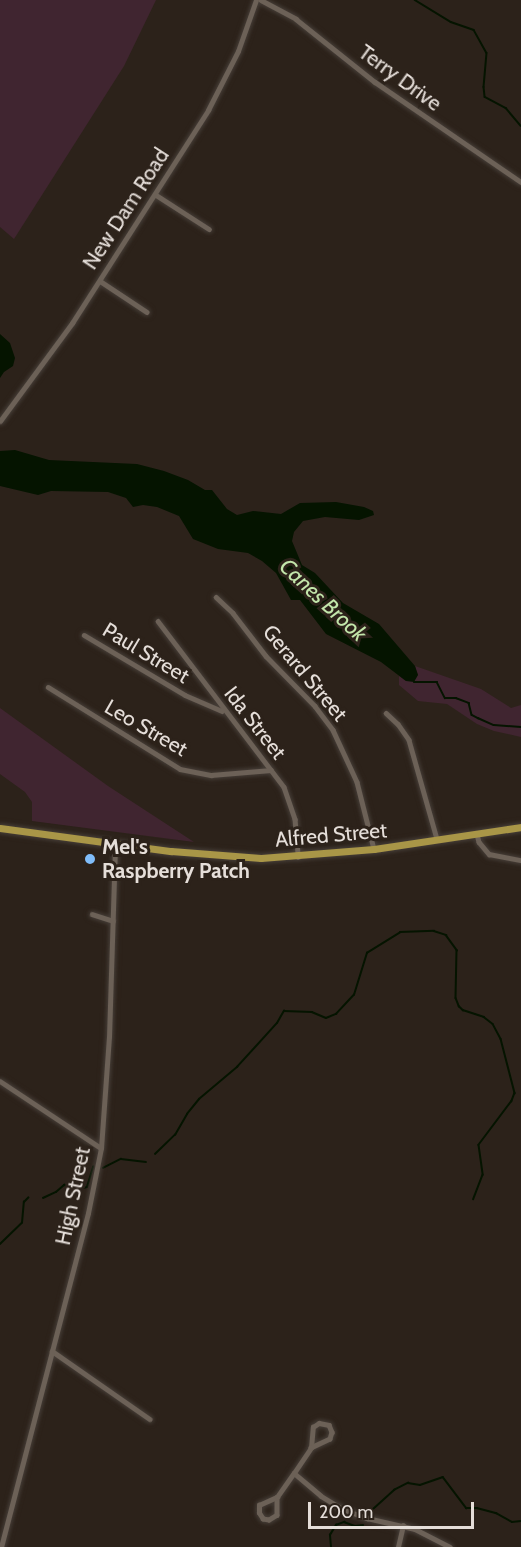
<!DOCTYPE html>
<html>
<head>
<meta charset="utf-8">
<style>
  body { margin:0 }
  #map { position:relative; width:521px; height:1547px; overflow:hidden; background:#2c221a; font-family:Cabin,sans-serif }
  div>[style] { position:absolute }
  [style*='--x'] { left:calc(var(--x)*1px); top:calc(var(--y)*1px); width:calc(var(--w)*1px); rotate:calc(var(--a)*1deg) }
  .green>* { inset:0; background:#402530 }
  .water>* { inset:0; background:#051400 }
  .stream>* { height:1.5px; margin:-0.75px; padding:0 0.75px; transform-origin:0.75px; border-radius:0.75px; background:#051400 }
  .roads { filter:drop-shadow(0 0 2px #463e38) drop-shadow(0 0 2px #463e38) }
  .minor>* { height:4.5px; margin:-2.25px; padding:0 2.25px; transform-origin:2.25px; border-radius:2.25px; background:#6c6157 }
  .tertiary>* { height:5px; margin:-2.5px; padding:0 2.5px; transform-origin:2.5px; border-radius:2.5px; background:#6c6157 }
  .primary>* { height:7px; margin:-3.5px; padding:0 3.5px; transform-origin:3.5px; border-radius:3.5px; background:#a99647 }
  .dots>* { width:16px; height:16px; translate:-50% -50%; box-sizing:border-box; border:3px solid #2c221a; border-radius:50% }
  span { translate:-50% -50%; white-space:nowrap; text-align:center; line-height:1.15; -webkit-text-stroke:6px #2c221a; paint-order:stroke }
  .street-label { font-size:21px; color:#e5ded9 }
  .poi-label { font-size:21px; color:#e5ded9; font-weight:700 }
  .left { translate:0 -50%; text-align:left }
  .water-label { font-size:22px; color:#c3e6ab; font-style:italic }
  .scale { position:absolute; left:308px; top:1502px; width:166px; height:27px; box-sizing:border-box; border:3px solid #e5ded9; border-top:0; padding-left:8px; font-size:18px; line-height:21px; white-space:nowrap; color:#e5ded9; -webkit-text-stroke:4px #2c221a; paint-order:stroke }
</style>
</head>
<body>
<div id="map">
  <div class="green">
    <div style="clip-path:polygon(0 0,156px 0,124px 66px,14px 239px,0 227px)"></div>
    <div style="clip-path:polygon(415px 666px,481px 689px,511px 708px,521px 705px,521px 737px,494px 731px,477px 724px,447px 704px,418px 701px,399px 685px,399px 676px,406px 681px,418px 675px)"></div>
    <div style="clip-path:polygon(0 708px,108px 786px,194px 842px,32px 821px,32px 802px,25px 792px,0 774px)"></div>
  </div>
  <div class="water">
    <div style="clip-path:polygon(0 334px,10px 343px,15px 358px,13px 366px,4px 372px,0 378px)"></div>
    <div style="clip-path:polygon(15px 450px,49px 460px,137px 464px,164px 471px,188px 480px,205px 490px,212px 490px,227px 509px,237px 515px,253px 511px,281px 514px,300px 503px,336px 502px,364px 507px,373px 511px,374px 515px,359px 520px,325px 517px,303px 521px,294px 532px,292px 541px,302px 565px,315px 573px,343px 603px,379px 624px,415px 666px,418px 675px,414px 682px,406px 681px,381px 662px,326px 634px,300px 600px,291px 600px,276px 573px,262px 561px,248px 553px,218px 549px,193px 539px,179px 516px,157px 507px,143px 505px,133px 507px,126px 498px,108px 492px,51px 491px,38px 495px,0 486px,0 451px)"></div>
  </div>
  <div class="stream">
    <div style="--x:415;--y:0;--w:42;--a:31.4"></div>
    <div style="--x:451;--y:22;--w:24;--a:19"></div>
    <div style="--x:474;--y:30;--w:26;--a:61"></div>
    <div style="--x:487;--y:53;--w:34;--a:95"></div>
    <div style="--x:484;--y:87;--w:10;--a:84"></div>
    <div style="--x:485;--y:97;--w:24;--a:28"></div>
    <div style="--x:506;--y:108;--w:23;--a:50"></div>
    <div style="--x:414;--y:682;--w:23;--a:0"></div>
    <div style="--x:437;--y:682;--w:18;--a:63"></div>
    <div style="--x:445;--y:698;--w:11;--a:0"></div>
    <div style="--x:456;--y:698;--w:14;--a:21"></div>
    <div style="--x:469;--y:703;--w:12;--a:76"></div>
    <div style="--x:472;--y:715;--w:7;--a:27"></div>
    <div style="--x:478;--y:718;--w:17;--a:24"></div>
    <div style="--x:494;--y:725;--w:27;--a:4"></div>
    <div style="--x:155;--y:1154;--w:28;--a:-44"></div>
    <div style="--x:175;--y:1135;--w:24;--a:-60"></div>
    <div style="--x:187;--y:1114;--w:19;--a:-51"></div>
    <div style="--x:199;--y:1099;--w:50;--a:-40.1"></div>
    <div style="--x:237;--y:1067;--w:59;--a:-47.7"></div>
    <div style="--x:277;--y:1023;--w:14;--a:-60"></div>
    <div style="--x:284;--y:1011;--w:28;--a:2"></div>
    <div style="--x:312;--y:1012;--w:15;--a:23"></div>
    <div style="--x:326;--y:1018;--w:11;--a:-22"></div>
    <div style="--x:336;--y:1014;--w:26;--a:-47"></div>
    <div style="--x:354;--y:995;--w:44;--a:-72.8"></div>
    <div style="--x:367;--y:953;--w:39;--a:-32"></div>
    <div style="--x:400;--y:932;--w:34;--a:-2"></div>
    <div style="--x:434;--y:931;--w:13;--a:18"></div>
    <div style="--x:446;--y:935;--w:19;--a:54"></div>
    <div style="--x:457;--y:950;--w:48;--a:91.2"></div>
    <div style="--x:456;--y:998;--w:9;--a:69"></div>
    <div style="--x:459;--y:1006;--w:6;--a:45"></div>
    <div style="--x:463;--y:1010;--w:22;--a:18"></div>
    <div style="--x:484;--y:1017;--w:11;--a:38"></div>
    <div style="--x:493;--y:1024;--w:17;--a:62"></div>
    <div style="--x:501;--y:1039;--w:56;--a:75.5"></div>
    <div style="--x:515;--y:1093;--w:9;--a:111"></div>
    <div style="--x:512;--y:1101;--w:55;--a:126.9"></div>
    <div style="--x:479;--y:1145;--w:30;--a:82"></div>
    <div style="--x:483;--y:1175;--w:26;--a:111"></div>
    <div style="--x:103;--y:1168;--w:20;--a:-27"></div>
    <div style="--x:121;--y:1159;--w:25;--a:7"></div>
    <div style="--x:43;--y:1198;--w:14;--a:-25"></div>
    <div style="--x:56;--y:1192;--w:11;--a:-41"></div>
    <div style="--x:64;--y:1185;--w:16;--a:15"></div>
    <div style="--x:79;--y:1189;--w:8;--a:-14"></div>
    <div style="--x:87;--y:1187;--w:21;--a:-73"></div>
    <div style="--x:0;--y:1244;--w:30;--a:-44"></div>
    <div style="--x:22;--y:1223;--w:21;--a:-85"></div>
    <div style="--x:24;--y:1202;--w:6;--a:-45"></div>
    <div style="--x:372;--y:1510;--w:30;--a:-42"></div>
    <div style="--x:394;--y:1490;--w:16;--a:-27"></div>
    <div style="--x:408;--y:1483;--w:12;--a:9"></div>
    <div style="--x:420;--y:1485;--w:24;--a:-19"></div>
    <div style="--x:443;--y:1477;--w:39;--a:53"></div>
    <div style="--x:466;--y:1508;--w:11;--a:0"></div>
    <div style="--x:477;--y:1508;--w:20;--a:15"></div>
    <div style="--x:496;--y:1513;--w:18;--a:29"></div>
    <div style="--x:512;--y:1522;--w:9;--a:-6"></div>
    <div style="--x:331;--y:1547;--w:12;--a:-95"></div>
    <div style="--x:330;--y:1535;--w:12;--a:-59"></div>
    <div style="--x:336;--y:1525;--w:9;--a:-21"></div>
    <div style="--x:344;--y:1522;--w:12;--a:20"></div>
    <div style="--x:355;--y:1526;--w:8;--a:-7"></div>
  </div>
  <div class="roads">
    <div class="minor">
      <div style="--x:261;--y:0;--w:40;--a:28"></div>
      <div style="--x:296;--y:19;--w:101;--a:38.6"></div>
      <div style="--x:375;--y:82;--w:177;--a:34.4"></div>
      <div style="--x:156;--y:195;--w:63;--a:32.7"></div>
      <div style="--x:100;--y:281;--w:56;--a:33.4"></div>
      <div style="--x:216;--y:597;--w:23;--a:43"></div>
      <div style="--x:233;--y:613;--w:54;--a:52.5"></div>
      <div style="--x:266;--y:656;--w:70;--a:45.6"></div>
      <div style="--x:315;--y:706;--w:30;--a:53"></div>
      <div style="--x:333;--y:730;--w:57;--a:65.2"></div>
      <div style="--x:357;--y:782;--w:69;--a:75.8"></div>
      <div style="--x:158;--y:621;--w:208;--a:52.8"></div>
      <div style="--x:284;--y:787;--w:34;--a:71"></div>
      <div style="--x:295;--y:819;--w:38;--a:85"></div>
      <div style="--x:84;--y:635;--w:117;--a:30.7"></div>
      <div style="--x:185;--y:695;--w:40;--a:23.4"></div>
      <div style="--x:48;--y:687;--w:155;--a:31.8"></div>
      <div style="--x:180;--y:769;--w:32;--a:11"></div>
      <div style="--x:211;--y:775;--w:60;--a:-4.8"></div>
      <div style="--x:386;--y:713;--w:16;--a:43"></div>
      <div style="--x:398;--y:724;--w:19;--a:55"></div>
      <div style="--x:409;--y:740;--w:103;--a:74.2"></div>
      <div style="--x:477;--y:834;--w:8;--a:76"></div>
      <div style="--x:479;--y:842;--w:16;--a:50"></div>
      <div style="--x:489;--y:854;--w:33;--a:11"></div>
      <div style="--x:92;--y:914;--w:22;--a:18"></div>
      <div style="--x:0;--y:1081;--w:121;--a:33.6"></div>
      <div style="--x:52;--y:1351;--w:119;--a:34.8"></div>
      <div style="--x:294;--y:1473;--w:35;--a:40"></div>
      <div style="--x:321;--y:1496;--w:26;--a:31"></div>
      <div style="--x:343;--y:1509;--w:26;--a:21"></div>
      <div style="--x:367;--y:1518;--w:49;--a:12.9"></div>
      <div style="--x:415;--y:1529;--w:39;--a:27"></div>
      <div style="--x:277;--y:1497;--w:18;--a:90"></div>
      <div style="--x:277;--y:1515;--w:9;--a:148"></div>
      <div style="--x:269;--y:1520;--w:6;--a:-171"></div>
      <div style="--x:263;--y:1519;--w:7;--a:-124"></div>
      <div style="--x:259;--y:1513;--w:8;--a:-90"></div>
      <div style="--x:259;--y:1505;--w:20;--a:-24"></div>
      <div style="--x:277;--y:1497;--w:29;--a:-55"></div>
      <div style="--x:294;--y:1473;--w:30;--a:-56"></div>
      <div style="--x:311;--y:1448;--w:21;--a:-85"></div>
      <div style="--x:313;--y:1427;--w:7;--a:-34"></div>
      <div style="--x:319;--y:1423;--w:10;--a:11"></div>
      <div style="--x:329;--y:1425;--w:8;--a:67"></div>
      <div style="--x:332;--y:1432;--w:7;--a:106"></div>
      <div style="--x:330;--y:1439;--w:21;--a:155"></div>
      <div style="--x:398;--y:1547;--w:22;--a:-77"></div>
    </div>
    <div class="tertiary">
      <div style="--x:0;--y:421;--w:122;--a:-53.7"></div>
      <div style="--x:72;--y:323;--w:253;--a:-57.4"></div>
      <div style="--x:208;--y:110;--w:66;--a:-63"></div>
      <div style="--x:238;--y:51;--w:54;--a:-70.6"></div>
      <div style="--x:1;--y:1547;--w:345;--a:-75.4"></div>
      <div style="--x:88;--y:1213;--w:66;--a:-78.7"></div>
      <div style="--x:101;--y:1148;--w:111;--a:-85.9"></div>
      <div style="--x:109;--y:1037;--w:194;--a:-88.2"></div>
    </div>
    <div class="primary">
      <div style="--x:0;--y:828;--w:173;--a:7.7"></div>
      <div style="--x:171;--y:851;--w:90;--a:4.4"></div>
      <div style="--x:261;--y:858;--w:113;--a:-4.6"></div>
      <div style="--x:374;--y:849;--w:149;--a:-8.5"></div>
    </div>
  </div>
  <div class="dots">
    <div style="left:90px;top:859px;background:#80bdfa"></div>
  </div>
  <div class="street-label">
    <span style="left:400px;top:78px;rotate:36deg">Terry Drive</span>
    <span style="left:126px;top:209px;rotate:-57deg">New Dam Road</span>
    <span style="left:146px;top:653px;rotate:31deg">Paul Street</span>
    <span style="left:305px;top:673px;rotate:50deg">Gerard Street</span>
    <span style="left:255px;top:723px;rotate:52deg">Ida Street</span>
    <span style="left:146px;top:728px;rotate:30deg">Leo Street</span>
    <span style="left:331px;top:835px;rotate:-5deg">Alfred Street</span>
    <span style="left:73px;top:1196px;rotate:-78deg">High Street</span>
  </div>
  <div class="poi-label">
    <span class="left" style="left:102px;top:859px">Mel's<br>Raspberry Patch</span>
  </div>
  <div class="water-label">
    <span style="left:323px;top:600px;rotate:43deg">Canes Brook</span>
  </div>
  <div class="scale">200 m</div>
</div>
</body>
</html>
